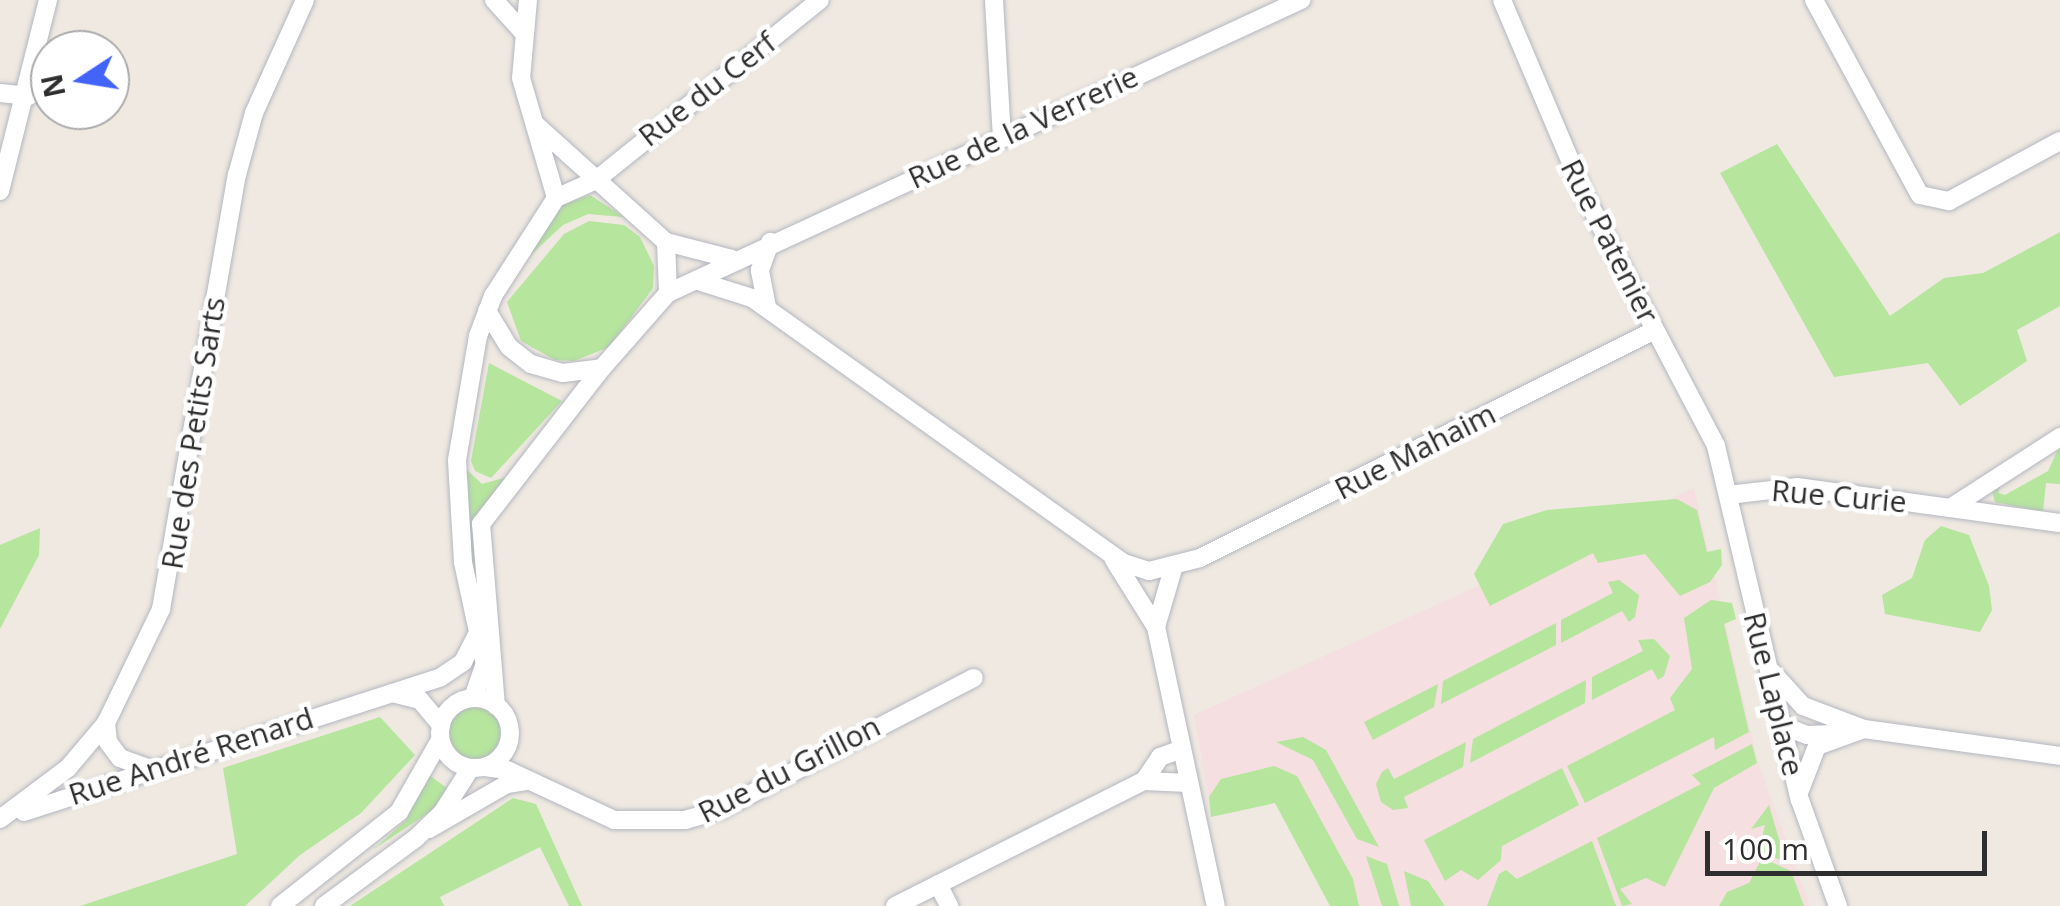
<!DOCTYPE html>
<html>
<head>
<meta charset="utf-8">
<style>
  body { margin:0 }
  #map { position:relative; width:2060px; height:906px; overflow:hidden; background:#efe9e1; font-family:"Open Sans",sans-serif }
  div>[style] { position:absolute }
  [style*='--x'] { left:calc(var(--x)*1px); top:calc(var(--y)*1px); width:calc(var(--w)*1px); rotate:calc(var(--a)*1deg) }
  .medical>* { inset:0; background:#f5dfe0 }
  .green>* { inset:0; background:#b6e59e }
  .round { border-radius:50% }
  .roads { filter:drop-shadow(0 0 2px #b4b7c1) drop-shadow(0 0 2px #b4b7c1) }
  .minor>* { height:18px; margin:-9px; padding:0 9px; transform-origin:9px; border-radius:9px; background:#fff }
  .minor>.ring { margin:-9px; padding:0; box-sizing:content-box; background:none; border:18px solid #fff; border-radius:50% }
  span { translate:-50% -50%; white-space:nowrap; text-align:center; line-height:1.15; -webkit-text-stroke:9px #fff; paint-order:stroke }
  .street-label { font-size:30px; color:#2e2e2e }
  .north { position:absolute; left:30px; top:30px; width:100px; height:100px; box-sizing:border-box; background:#fff; border:2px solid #ababab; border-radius:50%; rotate:258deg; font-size:28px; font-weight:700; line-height:40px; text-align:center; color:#2e2e2e }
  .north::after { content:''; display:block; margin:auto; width:35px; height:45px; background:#4264fb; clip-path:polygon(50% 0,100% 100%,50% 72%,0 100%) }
  .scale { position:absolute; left:1705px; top:831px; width:282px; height:45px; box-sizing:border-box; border:5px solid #2e2e2e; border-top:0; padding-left:12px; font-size:30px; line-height:35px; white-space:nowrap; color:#2e2e2e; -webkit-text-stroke:8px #fff; paint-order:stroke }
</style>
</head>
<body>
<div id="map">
  <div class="medical">
    <div style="clip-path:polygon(1694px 488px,1758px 762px,1810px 906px,1332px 906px,1276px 802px,1212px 816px,1194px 715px)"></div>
  </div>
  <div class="green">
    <div style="clip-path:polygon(1777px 144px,1890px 316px,1944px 278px,1983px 273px,2060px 232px,2060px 306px,2017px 330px,2027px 361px,1960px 406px,1928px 363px,1834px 377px,1720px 173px)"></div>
    <div style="clip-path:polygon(590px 195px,639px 227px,623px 217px,588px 214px,563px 225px,523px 262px,561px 205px)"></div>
    <div style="clip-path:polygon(589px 221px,624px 225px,640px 237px,654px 266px,653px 288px,609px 347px,574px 361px,555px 360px,521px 341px,507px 302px,564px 234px)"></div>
    <div style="clip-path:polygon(489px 363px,562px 401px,491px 478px,475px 471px,471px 461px)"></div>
    <div style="clip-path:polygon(2060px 445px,2060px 484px,2046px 483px,2043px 512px,1995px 502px,1992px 491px,2003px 479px,1998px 493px,2005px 495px,2048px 471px)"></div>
    <div style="clip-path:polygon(465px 468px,482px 484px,507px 477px,483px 507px,473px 536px,482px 603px,469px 560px)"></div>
    <div style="clip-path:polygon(1677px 499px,1697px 510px,1707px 552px,1721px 549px,1722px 565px,1710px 582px,1680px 596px,1645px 554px,1598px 563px,1593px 553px,1490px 606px,1474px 574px,1503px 524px,1547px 510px)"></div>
    <div style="clip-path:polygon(1941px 526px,1969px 535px,1989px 586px,1992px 610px,1980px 632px,1885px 614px,1882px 595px,1912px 578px,1925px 540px)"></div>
    <div style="clip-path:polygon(40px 528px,39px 555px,0 629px,0 545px)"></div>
    <div style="clip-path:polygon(1619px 580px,1639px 595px,1635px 617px,1629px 622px,1622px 611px,1561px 643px,1561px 620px,1613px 593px,1608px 582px)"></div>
    <div style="clip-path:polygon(1711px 600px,1732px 603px,1736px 619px,1724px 624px,1749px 732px,1715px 750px,1714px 737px,1585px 803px,1567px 766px,1675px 710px,1670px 698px,1692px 669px,1684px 618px)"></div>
    <div style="clip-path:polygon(1556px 623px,1556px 645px,1441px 704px,1443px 681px)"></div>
    <div style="clip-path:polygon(1654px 639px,1670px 656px,1664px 676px,1658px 680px,1652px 669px,1592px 700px,1592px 677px,1643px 651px,1638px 640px)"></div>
    <div style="clip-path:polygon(1586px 680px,1585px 703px,1470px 763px,1473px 739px)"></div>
    <div style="clip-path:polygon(1438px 684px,1434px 707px,1373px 740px,1364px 722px)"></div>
    <div class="round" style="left:448px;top:707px;width:54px;height:54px"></div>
    <div style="clip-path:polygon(380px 717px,415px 755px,361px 813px,300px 855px,245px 906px,80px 906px,237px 854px,223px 768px)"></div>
    <div style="clip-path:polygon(1303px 737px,1326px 750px,1379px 847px,1357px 839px,1313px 760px,1276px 742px)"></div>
    <div style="clip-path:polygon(1466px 742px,1463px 767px,1404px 797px,1408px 808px,1393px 810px,1381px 802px,1376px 784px,1382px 772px,1388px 768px,1394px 779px)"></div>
    <div style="clip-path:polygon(1752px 744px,1757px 763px,1714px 788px,1665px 887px,1646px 878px,1620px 889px,1632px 904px,1622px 906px,1597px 838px,1701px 784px,1692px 775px)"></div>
    <div style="clip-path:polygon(1274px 766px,1297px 776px,1353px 879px,1359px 906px,1330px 906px,1275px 803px,1211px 817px,1209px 797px,1221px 779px)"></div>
    <div style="clip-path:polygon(1562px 768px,1579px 805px,1502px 846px,1501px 860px,1478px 880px,1461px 870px,1445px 881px,1424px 840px)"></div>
    <div style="clip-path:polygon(429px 775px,447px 788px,439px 806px,374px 849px,406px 820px)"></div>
    <div style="clip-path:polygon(513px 798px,536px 804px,582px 906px,569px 906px,540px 847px,440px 897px,444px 906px,350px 906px)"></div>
    <div style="clip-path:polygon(1769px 805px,1778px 836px,1788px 863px,1759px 851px,1765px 825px,1751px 829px)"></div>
    <div style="clip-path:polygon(1592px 841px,1616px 906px,1487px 906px,1499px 874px,1506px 870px,1517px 879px)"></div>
    <div style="clip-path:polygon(1366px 856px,1387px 864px,1399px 906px,1382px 906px)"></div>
    <div style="clip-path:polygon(1762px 858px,1791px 871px,1804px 906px,1719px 906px,1727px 892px,1749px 883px)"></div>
    <div style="clip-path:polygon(1404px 871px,1428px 881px,1445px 906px,1411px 906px)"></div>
  </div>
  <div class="roads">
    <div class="minor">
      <div style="--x:494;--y:0;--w:43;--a:47.8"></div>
      <div style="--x:528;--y:0;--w:78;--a:95.1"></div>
      <div style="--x:521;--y:78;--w:125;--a:73.7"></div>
      <div style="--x:994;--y:0;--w:138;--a:86.7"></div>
      <div style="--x:1502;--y:0;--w:215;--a:67"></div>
      <div style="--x:1586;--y:198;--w:280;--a:62.3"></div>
      <div style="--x:1716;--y:446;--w:364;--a:76.7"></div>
      <div style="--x:1800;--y:800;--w:113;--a:70.3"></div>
      <div style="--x:1814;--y:0;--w:222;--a:61.5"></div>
      <div style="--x:1920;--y:195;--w:30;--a:12"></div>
      <div style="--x:1949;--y:201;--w:126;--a:-28.4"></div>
      <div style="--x:0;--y:93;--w:29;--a:6"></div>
      <div style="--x:536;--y:125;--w:175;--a:42"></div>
      <div style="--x:666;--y:242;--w:68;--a:14.4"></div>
      <div style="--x:596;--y:180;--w:287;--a:-38.8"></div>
      <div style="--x:0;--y:191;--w:197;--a:-75.9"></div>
      <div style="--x:698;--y:281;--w:57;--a:17.5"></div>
      <div style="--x:752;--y:298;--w:457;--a:35.5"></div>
      <div style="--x:1124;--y:563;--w:26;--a:18"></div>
      <div style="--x:1149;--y:571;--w:53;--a:-14.3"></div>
      <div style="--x:1200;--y:558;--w:509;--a:-26.62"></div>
      <div style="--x:668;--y:293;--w:698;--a:-24.84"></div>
      <div style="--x:767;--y:307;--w:38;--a:-101"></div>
      <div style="--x:760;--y:270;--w:30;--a:-70"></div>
      <div style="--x:487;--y:311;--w:42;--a:58.6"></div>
      <div style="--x:509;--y:347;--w:28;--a:38"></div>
      <div style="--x:531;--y:364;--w:33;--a:16"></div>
      <div style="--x:563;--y:373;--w:39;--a:-7"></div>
      <div style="--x:602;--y:368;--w:100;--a:-48.7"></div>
      <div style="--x:668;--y:293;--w:51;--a:-92.2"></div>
      <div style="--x:1728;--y:495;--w:69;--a:-6.6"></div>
      <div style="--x:1797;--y:487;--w:265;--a:7.8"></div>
      <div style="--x:1950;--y:508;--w:131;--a:-32.8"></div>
      <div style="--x:1114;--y:560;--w:79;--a:57.9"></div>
      <div style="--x:1156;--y:627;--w:285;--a:77.9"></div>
      <div style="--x:1156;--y:627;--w:60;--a:-73.7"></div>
      <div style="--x:1772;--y:672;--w:46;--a:47.6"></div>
      <div style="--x:1803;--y:706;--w:65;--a:20.7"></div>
      <div style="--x:1864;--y:729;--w:198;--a:7.8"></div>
      <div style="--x:392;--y:693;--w:29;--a:14"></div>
      <div style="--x:420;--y:700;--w:33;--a:50"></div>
      <div style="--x:473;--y:698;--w:36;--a:-71"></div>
      <div style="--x:485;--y:664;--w:104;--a:-102.2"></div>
      <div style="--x:463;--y:562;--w:102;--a:-93.4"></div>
      <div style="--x:457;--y:460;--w:126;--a:-80.4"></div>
      <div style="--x:478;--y:336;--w:43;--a:-69.4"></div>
      <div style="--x:493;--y:296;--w:117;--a:-57.3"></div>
      <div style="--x:556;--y:198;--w:44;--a:-24.2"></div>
      <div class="ring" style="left:440px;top:698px;width:52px;height:52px"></div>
      <div style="--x:496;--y:706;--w:183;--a:-94.7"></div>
      <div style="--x:481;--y:524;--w:197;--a:-52.2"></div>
      <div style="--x:106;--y:723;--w:19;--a:84"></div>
      <div style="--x:108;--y:742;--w:20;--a:53"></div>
      <div style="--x:120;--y:758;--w:35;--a:20"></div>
      <div style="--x:1781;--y:725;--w:28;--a:21"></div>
      <div style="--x:1807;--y:735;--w:26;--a:-2"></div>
      <div style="--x:485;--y:767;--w:22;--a:8"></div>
      <div style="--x:507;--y:770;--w:118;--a:25"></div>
      <div style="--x:614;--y:820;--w:71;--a:0"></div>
      <div style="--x:685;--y:820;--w:36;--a:-16"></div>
      <div style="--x:720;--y:810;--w:286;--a:-27.5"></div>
      <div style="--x:1144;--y:781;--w:29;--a:-56"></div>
      <div style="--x:1160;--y:757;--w:20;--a:-20"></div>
      <div style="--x:1800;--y:790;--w:47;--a:-68.9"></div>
      <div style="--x:1817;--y:746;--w:50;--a:-19.9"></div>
      <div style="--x:24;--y:812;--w:438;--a:-17.9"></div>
      <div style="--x:441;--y:677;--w:27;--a:-34"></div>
      <div style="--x:463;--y:662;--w:33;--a:-63"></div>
      <div style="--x:0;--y:819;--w:85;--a:-36.9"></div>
      <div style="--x:68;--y:768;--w:59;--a:-49.8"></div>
      <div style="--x:106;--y:723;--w:127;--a:-64.2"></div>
      <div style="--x:161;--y:609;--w:441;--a:-80.1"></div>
      <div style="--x:237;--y:175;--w:64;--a:-74.7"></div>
      <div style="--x:254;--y:113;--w:124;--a:-65.7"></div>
      <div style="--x:429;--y:829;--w:90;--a:-30"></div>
      <div style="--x:507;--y:784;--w:19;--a:-9"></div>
      <div style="--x:938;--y:884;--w:25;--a:63"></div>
      <div style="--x:280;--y:906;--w:152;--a:-38.3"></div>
      <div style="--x:399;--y:812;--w:83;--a:-60.3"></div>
      <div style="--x:324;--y:906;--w:114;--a:-36.5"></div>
      <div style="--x:416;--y:838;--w:36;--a:-44"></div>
      <div style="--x:442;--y:813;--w:52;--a:-57.5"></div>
      <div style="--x:895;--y:906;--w:279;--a:-26.7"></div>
      <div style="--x:1144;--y:781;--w:44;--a:2.6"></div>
    </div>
  </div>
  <div class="street-label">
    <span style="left:707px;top:89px;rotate:-38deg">Rue du Cerf</span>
    <span style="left:1023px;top:127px;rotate:-25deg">Rue de la Verrerie</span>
    <span style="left:1610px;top:241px;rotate:63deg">Rue Patenier</span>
    <span style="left:193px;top:433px;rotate:-81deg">Rue des Petits Sarts</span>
    <span style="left:1415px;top:451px;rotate:-27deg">Rue Mahaim</span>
    <span style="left:1839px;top:496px;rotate:5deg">Rue Curie</span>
    <span style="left:1774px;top:694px;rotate:76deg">Rue Laplace</span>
    <span style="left:191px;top:756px;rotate:-18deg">Rue André Renard</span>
    <span style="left:789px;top:769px;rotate:-27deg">Rue du Grillon</span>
  </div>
  <div class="north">N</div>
  <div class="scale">100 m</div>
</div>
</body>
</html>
